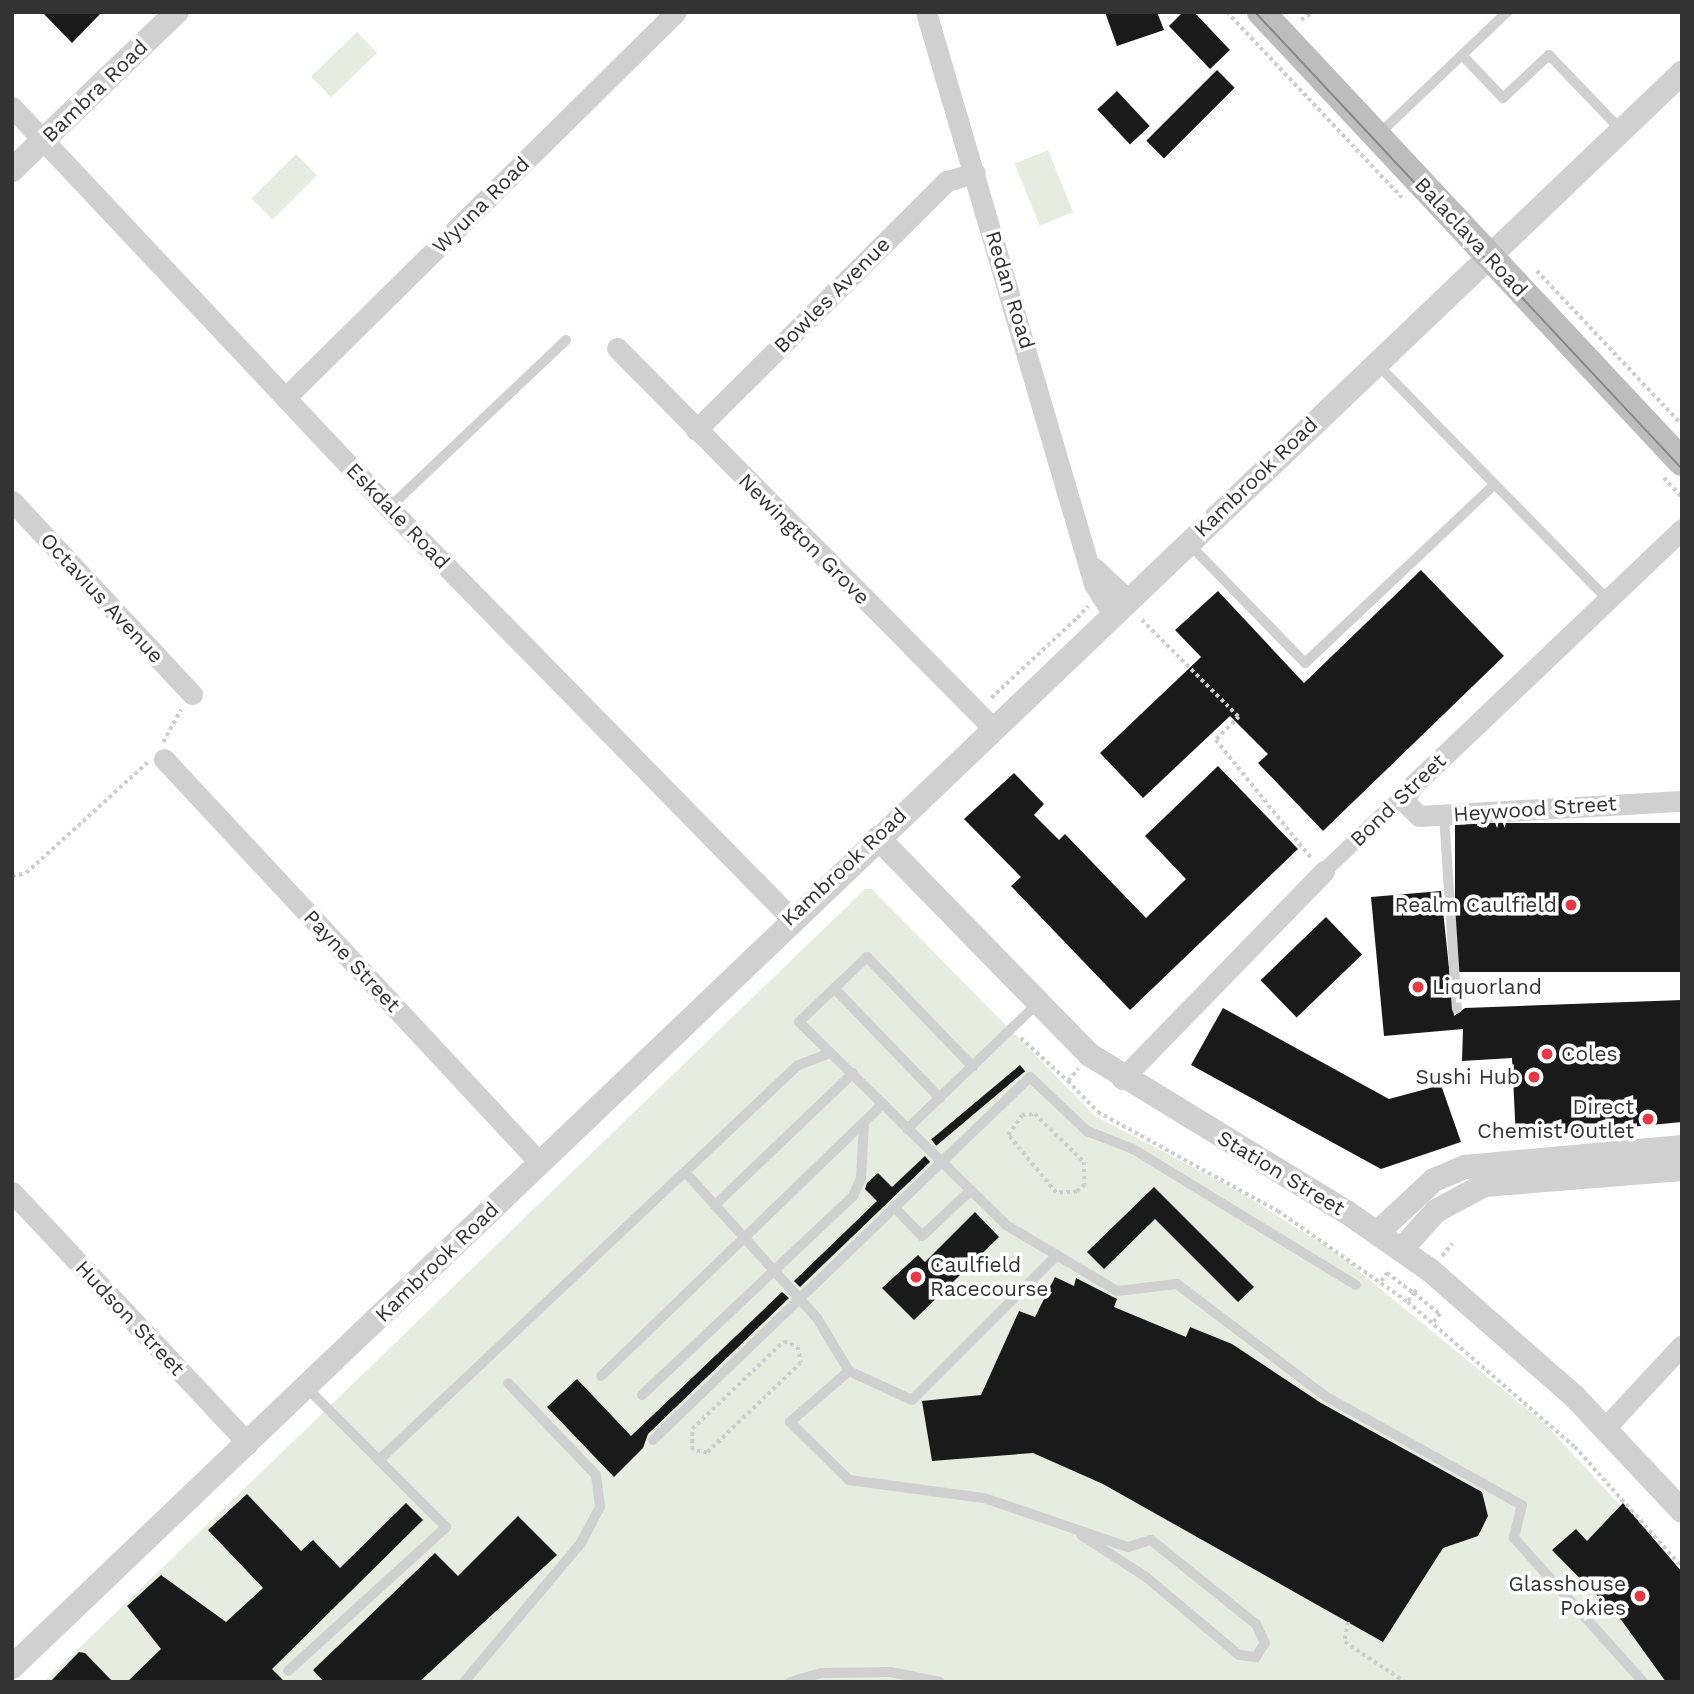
<!DOCTYPE html>
<html>
<head>
<meta charset="utf-8">
<style>
  body { margin:0 }
  #map { position:relative; width:1694px; height:1694px; overflow:hidden; background:#fff; font-family:"Work Sans",sans-serif }
  div>[style] { position:absolute }
  [style*='--x'] { left:calc(var(--x)*1px); top:calc(var(--y)*1px); width:calc(var(--w)*1px); rotate:calc(var(--a)*1deg) }
  .green>* { inset:0; background:#e6ecdf; transform-origin:0 0 }
  .building>* { inset:0; background:#1a1a1a; transform-origin:0 0 }
  .path>* { height:3.5px; margin-top:-1.75px; transform-origin:0; background:repeating-linear-gradient(90deg,#cdcdcd 0 3.5px,transparent 0 7px) }
  .service>* { height:10px; margin:-5px; padding:0 5px; transform-origin:5px; border-radius:5px; background:#d0d0d0 }
  .pedestrian>* { height:16px; margin:-8px; padding:0 8px; transform-origin:8px; border-radius:8px; background:#d0d0d0 }
  .minor>* { height:21px; margin:-10.5px; padding:0 10.5px; transform-origin:10.5px; border-radius:10.5px; background:#d0d0d0 }
  .tertiary>* { height:24px; margin:-12px; padding:0 12px; transform-origin:12px; border-radius:12px; background:#d0d0d0 }
  .secondary>* { height:28px; margin:-14px; padding:0 14px; transform-origin:14px; border-radius:14px; background:#bdbdbd }
  .tram>* { height:2px; margin:-1px; padding:0 1px; transform-origin:1px; border-radius:1px; background:#888 }
  .dots>* { width:19px; height:19px; translate:-50% -50%; box-sizing:border-box; border:4px solid #fff; border-radius:50% }
  span { translate:-50% -50%; white-space:nowrap; text-align:center; line-height:1.15; -webkit-text-stroke:7px #fff; paint-order:stroke }
  .street-label { font-size:21px; color:#333 }
  .poi-label { font-size:21px; color:#333 }
  .right { translate:-100% -50%; text-align:right }
  .left { translate:0 -50%; text-align:left }
  .frame { position:absolute; inset:0; border:14px solid #333; pointer-events:none }
</style>
</head>
<body>
<div id="map">
  <div class="green">
    <div style="left:357px;top:32px;width:29px;height:64px;rotate:46deg"></div>
    <div style="left:1048px;top:150px;width:67px;height:36px;rotate:68deg"></div>
    <div style="left:296px;top:154px;width:30px;height:63px;rotate:45deg"></div>
    <div style="clip-path:polygon(865px 889px,872px 889px,1095px 1116px,1240px 1192px,1338px 1254px,1545px 1424px,1682px 1572px,1682px 1682px,44px 1682px)"></div>
  </div>
  <div class="building">
    <div style="clip-path:polygon(42px 12px,102px 12px,72px 43px)"></div>
    <div style="clip-path:polygon(1105px 12px,1157px 12px,1164px 30px,1117px 46px)"></div>
    <div style="clip-path:polygon(1183px 12px,1194px 12px,1230px 50px,1210px 69px,1169px 26px)"></div>
    <div style="left:1217px;top:70px;width:25px;height:100px;rotate:45deg"></div>
    <div style="left:1117px;top:91px;width:48px;height:27px;rotate:47deg"></div>
    <div style="clip-path:polygon(1421px 570px,1504px 656px,1323px 831px,1258px 763px,1268px 754px,1230px 716px,1143px 798px,1100px 753px,1201px 657px,1175px 630px,1218px 591px,1304px 683px)"></div>
    <div style="clip-path:polygon(1218px 766px,1298px 849px,1130px 1010px,1011px 886px,1021px 877px,964px 819px,1014px 773px,1044px 804px,1034px 815px,1059px 840px,1065px 834px,1146px 918px,1186px 879px,1145px 836px)"></div>
    <div style="left:1682px;top:823px;width:149px;height:227px;rotate:90deg"></div>
    <div style="clip-path:polygon(1441px 891px,1454px 1016px,1465px 1008px,1682px 1000px,1682px 1122px,1516px 1138px,1512px 1058px,1462px 1061px,1463px 1029px,1384px 1036px,1371px 897px)"></div>
    <div style="left:1326px;top:917px;width:52px;height:91px;rotate:46deg"></div>
    <div style="clip-path:polygon(1223px 1008px,1389px 1099px,1441px 1085px,1461px 1142px,1381px 1169px,1191px 1065px)"></div>
    <div style="left:1020px;top:1065px;width:8px;height:116px;rotate:50deg"></div>
    <div style="clip-path:polygon(925px 1156px,930px 1162px,800px 1287px,794px 1281px,877px 1201px,865px 1189px,867px 1183px,878px 1173px,892px 1187px)"></div>
    <div style="clip-path:polygon(1154px 1187px,1254px 1287px,1238px 1302px,1155px 1219px,1104px 1269px,1087px 1252px)"></div>
    <div style="clip-path:polygon(975px 1212px,999px 1237px,914px 1320px,882px 1288px,918px 1255px,925px 1262px)"></div>
    <div style="clip-path:polygon(1055px 1277px,1074px 1286px,1076px 1278px,1117px 1299px,1114px 1307px,1186px 1337px,1190px 1327px,1232px 1344px,1321px 1403px,1482px 1492px,1488px 1516px,1478px 1536px,1443px 1548px,1383px 1642px,1103px 1484px,1033px 1453px,932px 1461px,922px 1401px,981px 1395px,1019px 1311px,1035px 1317px)"></div>
    <div style="clip-path:polygon(782px 1292px,789px 1298px,648px 1434px,643px 1448px,614px 1477px,547px 1407px,577px 1379px,631px 1436px)"></div>
    <div style="clip-path:polygon(247px 1494px,301px 1551px,313px 1540px,340px 1568px,406px 1503px,423px 1520px,272px 1669px,285px 1682px,127px 1682px,161px 1649px,127px 1606px,161px 1575px,226px 1622px,263px 1588px,208px 1530px)"></div>
    <div style="clip-path:polygon(1623px 1503px,1682px 1572px,1682px 1682px,1666px 1682px,1622px 1621px,1552px 1550px,1576px 1529px,1587px 1541px)"></div>
    <div style="clip-path:polygon(518px 1516px,557px 1555px,419px 1682px,324px 1682px,313px 1670px,435px 1553px,458px 1576px)"></div>
    <div style="clip-path:polygon(79px 1652px,85px 1653px,113px 1682px,50px 1682px)"></div>
  </div>
  <div class="path">
    <div style="--x:1227;--y:12;--w:257;--a:46.7"></div>
    <div style="--x:1301;--y:20;--w:14;--a:-34"></div>
    <div style="--x:1537;--y:271;--w:212;--a:46.7"></div>
    <div style="--x:1664;--y:478;--w:26;--a:47"></div>
    <div style="--x:1077;--y:618;--w:16;--a:-47"></div>
    <div style="--x:1142;--y:620;--w:137;--a:45"></div>
    <div style="--x:1239;--y:717;--w:33;--a:135"></div>
    <div style="--x:1216;--y:740;--w:153;--a:51.1"></div>
    <div style="--x:991;--y:698;--w:117;--a:-42.9"></div>
    <div style="--x:163;--y:742;--w:37;--a:-61"></div>
    <div style="--x:12;--y:876;--w:14;--a:-12"></div>
    <div style="--x:26;--y:873;--w:164;--a:-42.3"></div>
    <div style="--x:1021;--y:1038;--w:64;--a:42.5"></div>
    <div style="--x:1068;--y:1081;--w:16;--a:-50"></div>
    <div style="--x:1068;--y:1081;--w:43;--a:45.9"></div>
    <div style="--x:1098;--y:1112;--w:205;--a:28.8"></div>
    <div style="--x:1278;--y:1211;--w:159;--a:35"></div>
    <div style="--x:1408;--y:1302;--w:221;--a:41"></div>
    <div style="--x:1575;--y:1447;--w:161;--a:48.3"></div>
    <div style="--x:1035;--y:1114;--w:69;--a:44.4"></div>
    <div style="--x:1084;--y:1162;--w:23;--a:88"></div>
    <div style="--x:1085;--y:1185;--w:11;--a:139"></div>
    <div style="--x:1077;--y:1192;--w:21;--a:177"></div>
    <div style="--x:1056;--y:1193;--w:75;--a:-129.6"></div>
    <div style="--x:1008;--y:1135;--w:24;--a:-55"></div>
    <div style="--x:1022;--y:1115;--w:13;--a:-4"></div>
    <div style="--x:1442;--y:1256;--w:16;--a:-50"></div>
    <div style="--x:1381;--y:1281;--w:10;--a:-53"></div>
    <div style="--x:1387;--y:1273;--w:34;--a:37"></div>
    <div style="--x:1414;--y:1293;--w:6;--a:-51"></div>
    <div style="--x:1408;--y:1301;--w:10;--a:-53"></div>
    <div style="--x:1414;--y:1293;--w:33;--a:39"></div>
    <div style="--x:1440;--y:1314;--w:10;--a:127"></div>
    <div style="--x:784;--y:1341;--w:15;--a:23"></div>
    <div style="--x:798;--y:1347;--w:16;--a:79"></div>
    <div style="--x:801;--y:1363;--w:130;--a:136.2"></div>
    <div style="--x:707;--y:1453;--w:15;--a:-169"></div>
    <div style="--x:692;--y:1450;--w:21;--a:-90"></div>
    <div style="--x:692;--y:1429;--w:127;--a:-43.7"></div>
    <div style="--x:1348;--y:1622;--w:20;--a:99"></div>
    <div style="--x:1345;--y:1642;--w:72;--a:33.7"></div>
  </div>
  <div class="service">
    <div style="--x:1463;--y:56;--w:58;--a:46.4"></div>
    <div style="--x:1503;--y:98;--w:63;--a:-43.1"></div>
    <div style="--x:1549;--y:55;--w:104;--a:46.2"></div>
    <div style="--x:1379;--y:134;--w:177;--a:-43.6"></div>
    <div style="--x:1377;--y:364;--w:330;--a:45.6"></div>
    <div style="--x:389;--y:508;--w:244;--a:-43.5"></div>
    <div style="--x:1188;--y:543;--w:168;--a:45.7"></div>
    <div style="--x:1305;--y:663;--w:260;--a:-43.3"></div>
    <div style="--x:1444;--y:815;--w:194;--a:86.2"></div>
    <div style="--x:834;--y:988;--w:153;--a:46.1"></div>
    <div style="--x:830;--y:1053;--w:34;--a:159"></div>
    <div style="--x:798;--y:1065;--w:156;--a:136.6"></div>
    <div style="--x:685;--y:1172;--w:197;--a:47.9"></div>
    <div style="--x:817;--y:1318;--w:62;--a:58.9"></div>
    <div style="--x:849;--y:1371;--w:69;--a:24.7"></div>
    <div style="--x:912;--y:1400;--w:205;--a:-45"></div>
    <div style="--x:973;--y:1067;--w:153;--a:-133.9"></div>
    <div style="--x:867;--y:957;--w:94;--a:136.3"></div>
    <div style="--x:799;--y:1022;--w:290;--a:44.4"></div>
    <div style="--x:1006;--y:1225;--w:129;--a:30.7"></div>
    <div style="--x:1117;--y:1291;--w:60;--a:-6.7"></div>
    <div style="--x:1177;--y:1284;--w:186;--a:37.1"></div>
    <div style="--x:1325;--y:1396;--w:225;--a:29"></div>
    <div style="--x:1522;--y:1505;--w:34;--a:104"></div>
    <div style="--x:1514;--y:1538;--w:193;--a:48.1"></div>
    <div style="--x:907;--y:1129;--w:182;--a:-43.9"></div>
    <div style="--x:715;--y:1205;--w:191;--a:-43.7"></div>
    <div style="--x:894;--y:1207;--w:40;--a:46"></div>
    <div style="--x:922;--y:1236;--w:67;--a:-43.2"></div>
    <div style="--x:849;--y:1371;--w:78;--a:139.2"></div>
    <div style="--x:790;--y:1422;--w:83;--a:44.5"></div>
    <div style="--x:849;--y:1480;--w:136;--a:7.6"></div>
    <div style="--x:984;--y:1498;--w:152;--a:18.8"></div>
    <div style="--x:1128;--y:1547;--w:24;--a:-17"></div>
    <div style="--x:1151;--y:1540;--w:134;--a:38.7"></div>
    <div style="--x:1256;--y:1624;--w:21;--a:65"></div>
    <div style="--x:1265;--y:1643;--w:17;--a:123"></div>
    <div style="--x:1256;--y:1657;--w:17;--a:-173"></div>
    <div style="--x:1239;--y:1655;--w:121;--a:-140"></div>
    <div style="--x:1146;--y:1577;--w:77;--a:-147.1"></div>
    <div style="--x:601;--y:1376;--w:392;--a:-44"></div>
    <div style="--x:642;--y:1395;--w:290;--a:-43.3"></div>
    <div style="--x:853;--y:1196;--w:20;--a:-66"></div>
    <div style="--x:861;--y:1178;--w:55;--a:-86.9"></div>
    <div style="--x:653;--y:1440;--w:523;--a:-43.92"></div>
    <div style="--x:1030;--y:1077;--w:79;--a:43.5"></div>
    <div style="--x:1087;--y:1131;--w:49;--a:21.4"></div>
    <div style="--x:1133;--y:1149;--w:261;--a:31.4"></div>
    <div style="--x:379;--y:1460;--w:420;--a:-43.3"></div>
    <div style="--x:288;--y:1671;--w:214;--a:-42.3"></div>
    <div style="--x:446;--y:1527;--w:198;--a:-135"></div>
    <div style="--x:464;--y:1682;--w:182;--a:-49.9"></div>
    <div style="--x:581;--y:1543;--w:41;--a:-62.2"></div>
    <div style="--x:600;--y:1507;--w:32;--a:-97"></div>
    <div style="--x:596;--y:1475;--w:127;--a:-133.7"></div>
    <div style="--x:790;--y:1682;--w:33;--a:-16"></div>
    <div style="--x:822;--y:1673;--w:69;--a:-0.8"></div>
    <div style="--x:891;--y:1672;--w:50;--a:11.5"></div>
  </div>
  <div class="pedestrian">
    <div style="--x:1324;--y:871;--w:113;--a:-43.6"></div>
  </div>
  <div class="minor">
    <div style="--x:926;--y:12;--w:596;--a:73.63"></div>
    <div style="--x:1094;--y:584;--w:36;--a:58"></div>
    <div style="--x:12;--y:107;--w:550;--a:46.77"></div>
    <div style="--x:389;--y:508;--w:574;--a:45.56"></div>
    <div style="--x:617;--y:348;--w:535;--a:45.3"></div>
    <div style="--x:285;--y:398;--w:549;--a:-44.63"></div>
    <div style="--x:696;--y:430;--w:354;--a:-44.8"></div>
    <div style="--x:947;--y:181;--w:29;--a:-16"></div>
    <div style="--x:12;--y:501;--w:264;--a:47"></div>
    <div style="--x:1682;--y:529;--w:373;--a:136.4"></div>
    <div style="--x:1412;--y:786;--w:17;--a:118"></div>
    <div style="--x:1404;--y:801;--w:21;--a:45"></div>
    <div style="--x:1419;--y:816;--w:263;--a:-3.3"></div>
    <div style="--x:1094;--y:568;--w:47;--a:43.3"></div>
    <div style="--x:164;--y:759;--w:552;--a:47.06"></div>
    <div style="--x:1122;--y:1079;--w:290;--a:-45.8"></div>
    <div style="--x:12;--y:1192;--w:345;--a:46.8"></div>
    <div style="--x:1605;--y:1428;--w:113;--a:-47.1"></div>
  </div>
  <div class="tertiary">
    <div style="--x:12;--y:170;--w:228;--a:-43.8"></div>
    <div style="--x:878;--y:838;--w:303;--a:45.7"></div>
    <div style="--x:1090;--y:1055;--w:303;--a:31.5"></div>
    <div style="--x:1348;--y:1213;--w:101;--a:34.9"></div>
    <div style="--x:1431;--y:1271;--w:191;--a:41.2"></div>
    <div style="--x:1575;--y:1397;--w:156;--a:46.8"></div>
    <div style="--x:1378;--y:1232;--w:76;--a:-42.9"></div>
    <div style="--x:1434;--y:1180;--w:34;--a:-23"></div>
    <div style="--x:1465;--y:1167;--w:218;--a:-5.3"></div>
    <div style="--x:1401;--y:1250;--w:52;--a:-48.1"></div>
    <div style="--x:1436;--y:1211;--w:55;--a:-28.4"></div>
    <div style="--x:1484;--y:1185;--w:199;--a:-4.6"></div>
    <div style="--x:12;--y:1667;--w:2309;--a:-43.67"></div>
  </div>
  <div class="secondary">
    <div style="--x:1261;--y:12;--w:616;--a:46.91"></div>
  </div>
  <div class="tram">
    <div style="--x:1255;--y:12;--w:625;--a:46.94"></div>
  </div>
  <div class="dots">
    <div style="left:1571px;top:905px;background:#e63946"></div>
    <div style="left:1418px;top:987px;background:#e63946"></div>
    <div style="left:1547px;top:1054px;background:#e63946"></div>
    <div style="left:1534px;top:1077px;background:#e63946"></div>
    <div style="left:1648px;top:1119px;background:#e63946"></div>
    <div style="left:916px;top:1277px;background:#e63946"></div>
    <div style="left:1640px;top:1596px;background:#e63946"></div>
  </div>
  <div class="street-label">
    <span style="left:95px;top:91px;rotate:-44deg">Bambra Road</span>
    <span style="left:481px;top:205px;rotate:-45deg">Wyuna Road</span>
    <span style="left:1471px;top:237px;rotate:47deg">Balaclava Road</span>
    <span style="left:1010px;top:290px;rotate:73deg">Redan Road</span>
    <span style="left:832px;top:295px;rotate:-45deg">Bowles Avenue</span>
    <span style="left:1256px;top:477px;rotate:-44deg">Kambrook Road</span>
    <span style="left:398px;top:516px;rotate:46deg">Eskdale Road</span>
    <span style="left:804px;top:539px;rotate:45deg">Newington Grove</span>
    <span style="left:102px;top:598px;rotate:47deg">Octavius Avenue</span>
    <span style="left:1398px;top:800px;rotate:-44deg">Bond Street</span>
    <span style="left:1535px;top:809px;rotate:-4deg">Heywood Street</span>
    <span style="left:844px;top:867px;rotate:-43deg">Kambrook Road</span>
    <span style="left:352px;top:961px;rotate:47deg">Payne Street</span>
    <span style="left:1281px;top:1173px;rotate:31deg">Station Street</span>
    <span style="left:437px;top:1262px;rotate:-44deg">Kambrook Road</span>
    <span style="left:130px;top:1318px;rotate:47deg">Hudson Street</span>
  </div>
  <div class="poi-label">
    <span class="right" style="left:1557px;top:905px">Realm Caulfield</span>
    <span class="left" style="left:1432px;top:987px">Liquorland</span>
    <span class="left" style="left:1561px;top:1054px">Coles</span>
    <span class="right" style="left:1520px;top:1077px">Sushi Hub</span>
    <span class="right" style="left:1634px;top:1119px">Direct<br>Chemist Outlet</span>
    <span class="left" style="left:930px;top:1277px">Caulfield<br>Racecourse</span>
    <span class="right" style="left:1626px;top:1596px">Glasshouse<br>Pokies</span>
  </div>
  <div class="frame"></div>
</div>
</body>
</html>
